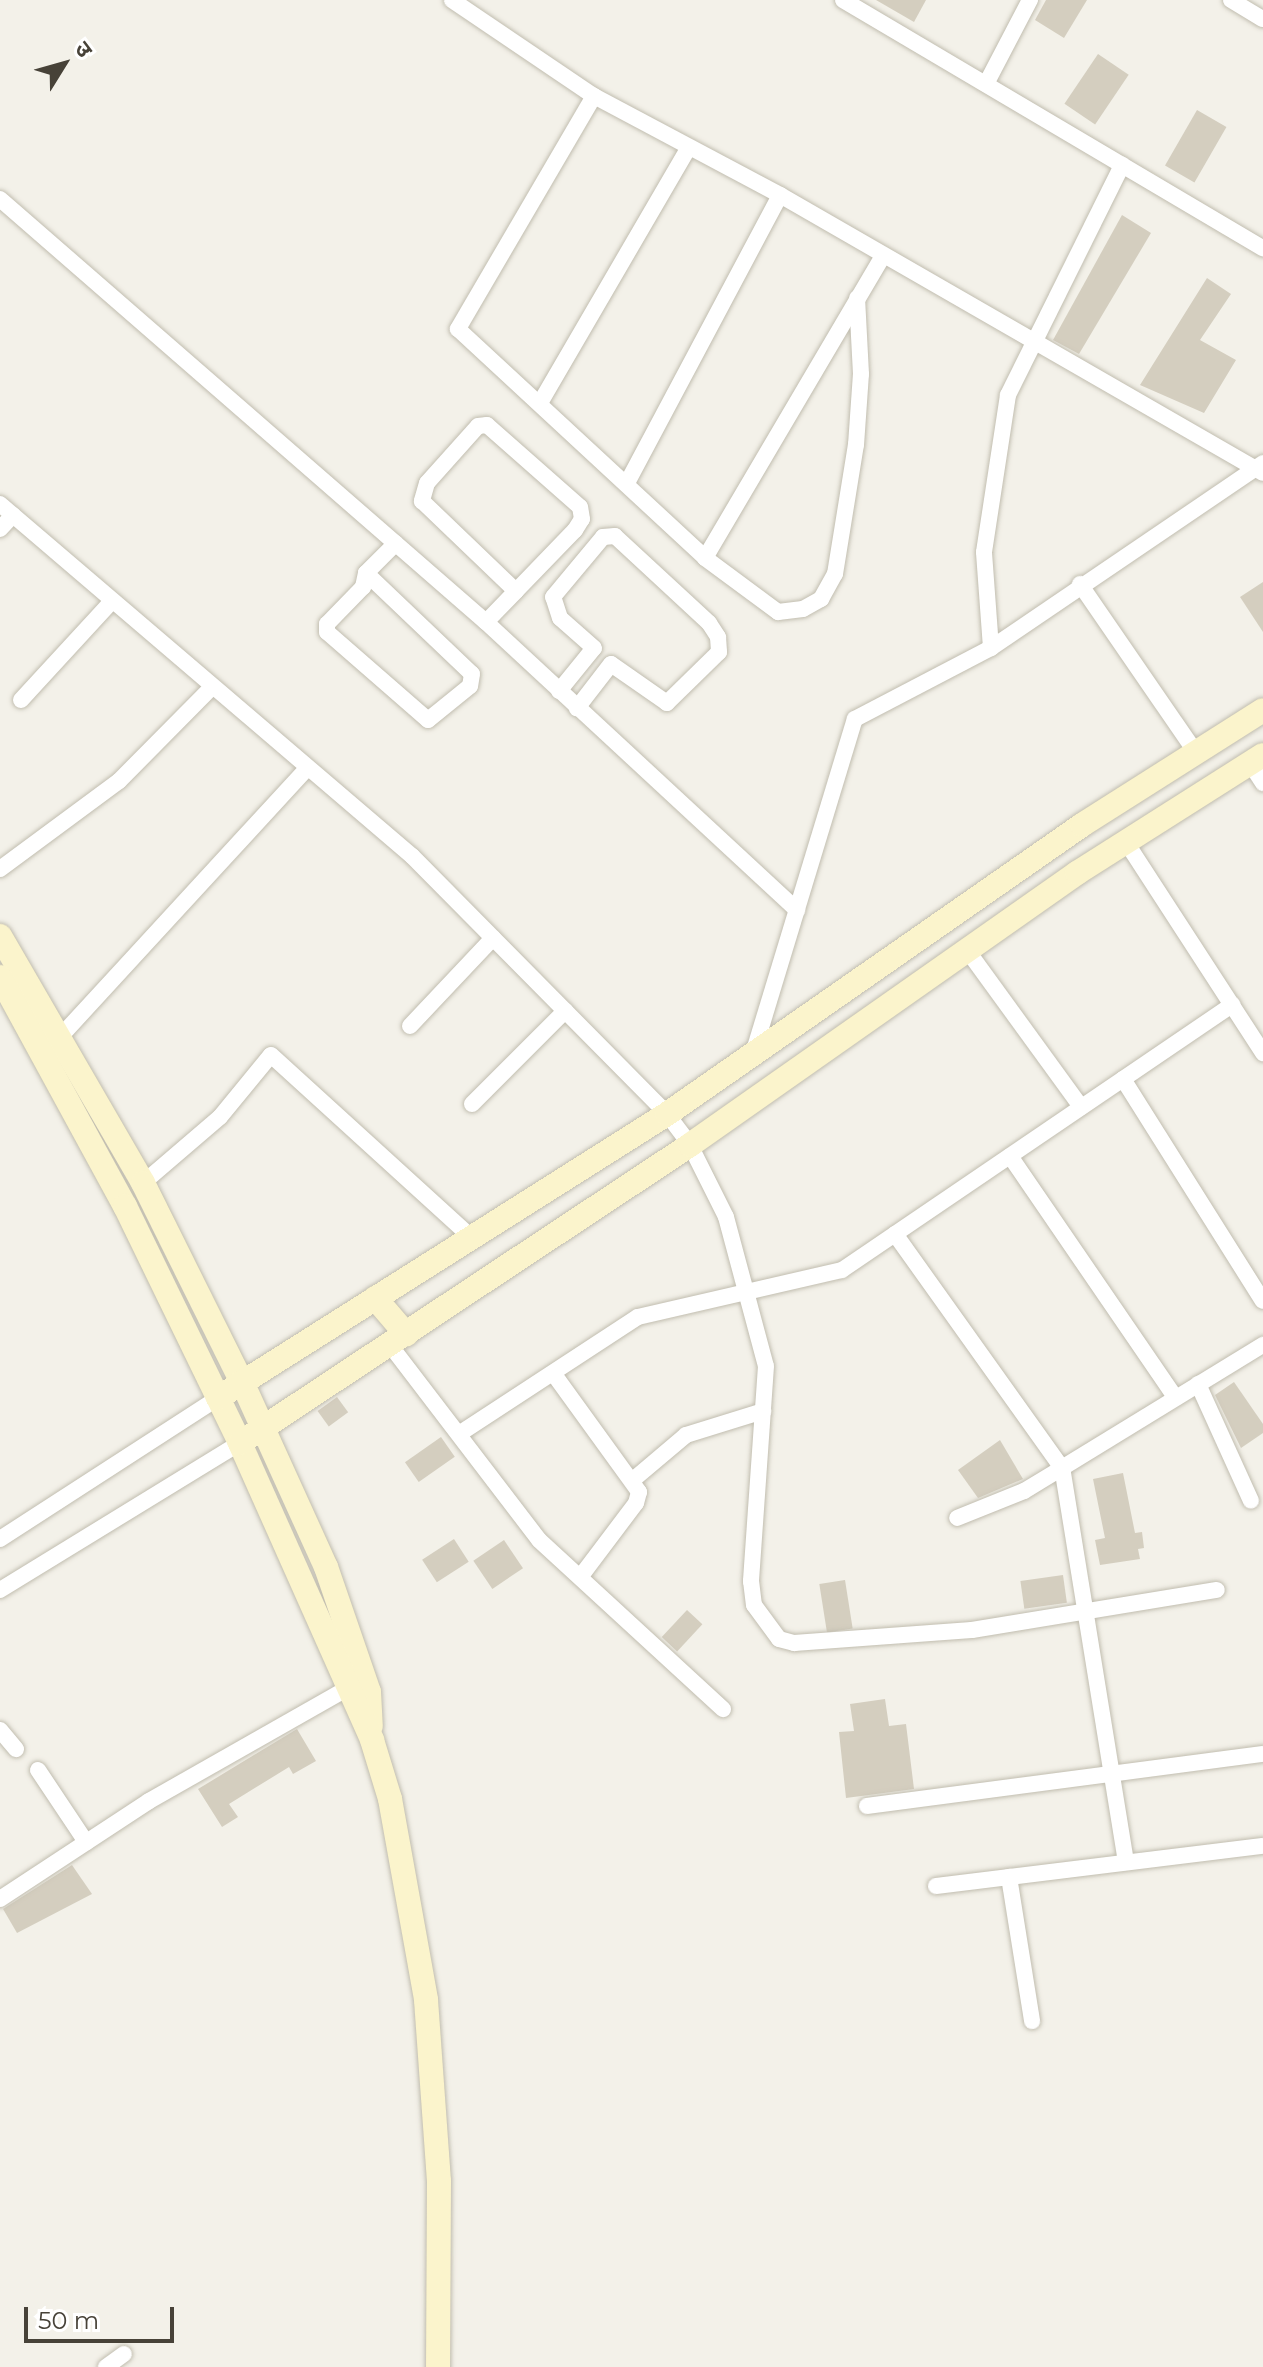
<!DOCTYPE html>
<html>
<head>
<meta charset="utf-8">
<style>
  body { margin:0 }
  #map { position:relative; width:1263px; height:2367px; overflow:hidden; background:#f3f1e9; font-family:Montserrat,"Noto Sans Devanagari",sans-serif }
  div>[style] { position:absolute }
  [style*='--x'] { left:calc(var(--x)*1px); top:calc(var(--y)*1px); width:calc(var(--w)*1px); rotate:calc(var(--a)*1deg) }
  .building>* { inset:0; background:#d4cebf; transform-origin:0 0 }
  .roads { filter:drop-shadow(0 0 2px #c1bdaf) drop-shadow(0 0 2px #c1bdaf) }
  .street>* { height:16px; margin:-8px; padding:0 8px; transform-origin:8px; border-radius:8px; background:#fff }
  .secondary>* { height:24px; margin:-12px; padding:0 12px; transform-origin:12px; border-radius:12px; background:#fbf4cc }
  span { translate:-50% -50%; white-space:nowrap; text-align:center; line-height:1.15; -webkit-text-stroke:8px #fff; paint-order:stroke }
  .north { position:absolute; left:24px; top:24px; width:80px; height:80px; -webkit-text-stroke:6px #fff; paint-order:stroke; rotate:53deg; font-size:22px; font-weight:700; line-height:32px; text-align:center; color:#474238 }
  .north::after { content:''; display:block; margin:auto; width:28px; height:36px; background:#474238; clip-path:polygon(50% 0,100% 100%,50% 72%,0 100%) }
  .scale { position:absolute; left:24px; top:2307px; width:150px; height:36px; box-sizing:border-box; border:4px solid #474238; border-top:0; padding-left:10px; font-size:24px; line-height:28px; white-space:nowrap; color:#474238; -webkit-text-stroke:6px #fff; paint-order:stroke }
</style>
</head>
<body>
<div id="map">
  <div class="building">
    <div style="clip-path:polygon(876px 0,926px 0,914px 22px)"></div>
    <div style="clip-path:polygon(1046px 0,1087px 0,1064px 38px,1035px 20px)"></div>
    <div style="left:1098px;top:54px;width:37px;height:60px;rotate:34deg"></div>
    <div style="left:1197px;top:110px;width:34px;height:64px;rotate:30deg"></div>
    <div style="clip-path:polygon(1122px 215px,1151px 233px,1079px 354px,1053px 340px)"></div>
    <div style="clip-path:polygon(1207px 278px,1231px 294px,1200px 340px,1236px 360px,1204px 413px,1140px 385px)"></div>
    <div style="clip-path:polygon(1263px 582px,1263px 632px,1240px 597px)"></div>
    <div style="clip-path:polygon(1234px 1382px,1263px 1424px,1263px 1433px,1241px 1448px,1215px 1395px)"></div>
    <div style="left:337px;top:1397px;width:19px;height:24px;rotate:54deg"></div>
    <div style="left:441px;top:1437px;width:24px;height:44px;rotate:55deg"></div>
    <div style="clip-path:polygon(1000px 1440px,1023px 1479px,978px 1498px,958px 1470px)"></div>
    <div style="clip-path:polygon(1123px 1473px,1135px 1533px,1142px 1532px,1144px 1548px,1138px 1549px,1140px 1559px,1100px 1565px,1095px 1540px,1105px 1538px,1093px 1479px)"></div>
    <div style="left:454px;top:1539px;width:27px;height:38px;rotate:57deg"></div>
    <div style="left:504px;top:1540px;width:34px;height:37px;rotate:56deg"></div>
    <div style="left:1063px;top:1575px;width:28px;height:43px;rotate:82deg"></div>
    <div style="left:845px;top:1580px;width:49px;height:26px;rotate:81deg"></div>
    <div style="left:687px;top:1610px;width:21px;height:37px;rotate:43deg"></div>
    <div style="clip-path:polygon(885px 1699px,889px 1726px,906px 1724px,914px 1789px,846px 1798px,839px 1732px,854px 1731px,850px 1704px)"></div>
    <div style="clip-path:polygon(297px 1729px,316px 1761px,293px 1774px,289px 1767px,229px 1804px,238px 1817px,222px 1827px,198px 1789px)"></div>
    <div style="clip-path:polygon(72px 1865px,92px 1894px,17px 1933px,3px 1909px)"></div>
  </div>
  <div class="roads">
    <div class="street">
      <div style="--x:452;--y:0;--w:171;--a:34.1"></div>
      <div style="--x:594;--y:96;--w:211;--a:28"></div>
      <div style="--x:780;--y:195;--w:557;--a:29.92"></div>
      <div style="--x:843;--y:0;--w:488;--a:30.6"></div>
      <div style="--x:1231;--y:0;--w:37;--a:31"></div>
      <div style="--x:986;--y:84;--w:95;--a:-62.4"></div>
      <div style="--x:594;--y:96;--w:270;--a:120.3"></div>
      <div style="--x:458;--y:329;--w:337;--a:42.8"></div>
      <div style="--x:705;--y:558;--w:91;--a:36.5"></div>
      <div style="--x:778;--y:612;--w:25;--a:-7"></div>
      <div style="--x:803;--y:609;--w:21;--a:-29"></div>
      <div style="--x:821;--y:599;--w:29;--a:-61"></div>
      <div style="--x:835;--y:574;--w:131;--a:-80.8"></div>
      <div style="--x:856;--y:445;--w:71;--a:-86"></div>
      <div style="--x:861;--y:374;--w:76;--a:-93"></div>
      <div style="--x:0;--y:199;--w:644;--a:41.04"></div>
      <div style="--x:486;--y:622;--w:424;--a:42.8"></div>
      <div style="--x:540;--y:403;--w:296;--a:-59.8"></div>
      <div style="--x:627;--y:483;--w:326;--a:-62"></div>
      <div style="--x:0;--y:504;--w:542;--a:40.51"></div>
      <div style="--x:412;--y:856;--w:363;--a:45.3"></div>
      <div style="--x:667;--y:1114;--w:39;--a:53"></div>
      <div style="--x:690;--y:1145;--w:80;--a:63.4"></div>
      <div style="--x:726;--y:1217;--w:154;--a:75"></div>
      <div style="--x:766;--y:1366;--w:216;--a:94"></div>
      <div style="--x:751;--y:1581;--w:24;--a:83"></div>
      <div style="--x:754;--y:1605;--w:42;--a:53.7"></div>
      <div style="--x:779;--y:1639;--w:16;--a:15"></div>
      <div style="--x:794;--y:1643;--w:178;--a:-4.2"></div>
      <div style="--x:972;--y:1630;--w:248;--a:-9.3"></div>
      <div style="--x:0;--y:529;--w:19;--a:-47"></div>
      <div style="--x:705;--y:558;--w:351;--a:-59.5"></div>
      <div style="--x:366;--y:573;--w:146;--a:43.6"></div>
      <div style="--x:472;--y:674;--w:12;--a:99"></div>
      <div style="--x:470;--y:686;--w:54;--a:141"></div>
      <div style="--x:428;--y:720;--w:134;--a:-138.9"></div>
      <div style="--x:327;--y:632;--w:8;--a:-90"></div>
      <div style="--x:327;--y:624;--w:52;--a:-45.8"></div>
      <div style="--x:363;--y:587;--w:14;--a:-78"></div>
      <div style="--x:366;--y:573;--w:42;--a:-45"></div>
      <div style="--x:1080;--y:584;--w:205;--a:55.5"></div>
      <div style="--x:486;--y:622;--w:43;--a:-45.9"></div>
      <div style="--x:516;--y:591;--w:85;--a:-46"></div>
      <div style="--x:575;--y:530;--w:13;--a:-58"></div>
      <div style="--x:582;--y:519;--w:12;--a:-99"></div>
      <div style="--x:580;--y:507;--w:124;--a:-138.6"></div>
      <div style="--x:487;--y:425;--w:9;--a:174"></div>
      <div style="--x:478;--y:426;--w:76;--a:131.8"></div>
      <div style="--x:427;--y:483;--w:19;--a:106"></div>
      <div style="--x:422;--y:501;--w:130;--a:43.8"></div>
      <div style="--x:991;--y:648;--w:96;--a:-94.2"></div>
      <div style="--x:984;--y:552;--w:159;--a:-81.3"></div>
      <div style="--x:1008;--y:395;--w:257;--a:-63.6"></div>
      <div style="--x:559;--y:691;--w:55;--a:-50.9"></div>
      <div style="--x:594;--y:648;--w:45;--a:-138.6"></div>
      <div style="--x:560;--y:618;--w:22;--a:-108"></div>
      <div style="--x:553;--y:597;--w:78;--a:-50.2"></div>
      <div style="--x:603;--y:537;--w:12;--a:-5"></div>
      <div style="--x:615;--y:536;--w:128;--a:42.8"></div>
      <div style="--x:709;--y:623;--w:17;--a:57"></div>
      <div style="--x:718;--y:637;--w:15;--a:86"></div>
      <div style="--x:719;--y:652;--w:73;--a:135.6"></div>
      <div style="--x:667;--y:703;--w:68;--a:-145.1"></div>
      <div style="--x:611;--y:664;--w:56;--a:127.7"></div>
      <div style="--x:21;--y:700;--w:134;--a:-47.4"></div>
      <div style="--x:1250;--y:763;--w:24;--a:57"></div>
      <div style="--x:1126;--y:842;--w:252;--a:57"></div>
      <div style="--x:0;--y:869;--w:148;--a:-36.5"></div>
      <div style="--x:119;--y:781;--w:132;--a:-45.3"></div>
      <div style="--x:967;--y:950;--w:194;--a:54"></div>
      <div style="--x:410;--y:1026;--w:121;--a:-46.7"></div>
      <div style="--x:60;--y:1037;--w:365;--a:-47.4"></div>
      <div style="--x:753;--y:1054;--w:350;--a:-73.1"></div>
      <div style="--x:855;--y:719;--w:153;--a:-27.6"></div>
      <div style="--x:991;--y:648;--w:329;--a:-34.2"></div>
      <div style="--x:1123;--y:1079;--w:262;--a:57.8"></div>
      <div style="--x:472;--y:1104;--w:132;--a:-45"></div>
      <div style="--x:1010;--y:1156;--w:293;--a:55.6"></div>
      <div style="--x:143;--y:1183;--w:101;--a:-40.6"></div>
      <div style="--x:220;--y:1117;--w:80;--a:-50.6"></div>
      <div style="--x:271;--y:1055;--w:273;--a:42.3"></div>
      <div style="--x:895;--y:1234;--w:287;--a:54.5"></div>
      <div style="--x:1062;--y:1468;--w:44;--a:148.8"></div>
      <div style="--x:1024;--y:1491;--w:72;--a:158.1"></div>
      <div style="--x:390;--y:1345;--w:245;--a:52.6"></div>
      <div style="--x:539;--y:1540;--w:250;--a:42.6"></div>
      <div style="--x:553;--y:1373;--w:147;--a:54.1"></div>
      <div style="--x:639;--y:1492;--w:11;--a:105"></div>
      <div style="--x:636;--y:1503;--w:91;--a:127"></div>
      <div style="--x:1198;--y:1384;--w:128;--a:65.6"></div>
      <div style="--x:462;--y:1432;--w:210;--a:-33.2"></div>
      <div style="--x:638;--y:1317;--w:209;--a:-13"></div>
      <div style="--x:842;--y:1270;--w:472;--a:-34.2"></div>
      <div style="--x:634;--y:1479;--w:68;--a:-40.2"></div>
      <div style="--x:686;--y:1435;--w:81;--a:-17.3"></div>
      <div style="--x:0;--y:1539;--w:260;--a:-32.9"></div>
      <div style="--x:0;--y:1590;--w:281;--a:-31.5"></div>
      <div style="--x:0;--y:1730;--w:25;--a:50"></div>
      <div style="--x:38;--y:1770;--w:87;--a:56.3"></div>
      <div style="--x:867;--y:1806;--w:399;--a:-7.5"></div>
      <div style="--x:1126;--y:1862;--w:399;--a:-99.2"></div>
      <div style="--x:1062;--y:1468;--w:236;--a:-31.5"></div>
      <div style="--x:1009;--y:1877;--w:146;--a:80.9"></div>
      <div style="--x:936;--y:1886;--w:329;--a:-7"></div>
      <div style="--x:0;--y:1899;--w:178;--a:-33.3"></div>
      <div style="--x:149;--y:1801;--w:229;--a:-29.6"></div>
      <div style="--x:106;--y:2367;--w:22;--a:-36"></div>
    </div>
    <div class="secondary">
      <div style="--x:0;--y:936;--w:285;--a:59.9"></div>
      <div style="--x:143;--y:1183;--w:222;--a:63.6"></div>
      <div style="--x:242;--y:1382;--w:203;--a:65.6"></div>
      <div style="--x:326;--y:1567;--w:132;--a:71"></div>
      <div style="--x:369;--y:1692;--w:34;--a:87"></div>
      <div style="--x:0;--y:977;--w:261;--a:61.4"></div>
      <div style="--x:125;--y:1206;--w:263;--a:64.1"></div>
      <div style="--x:240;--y:1443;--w:325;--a:66"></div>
      <div style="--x:372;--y:1740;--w:62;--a:73"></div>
      <div style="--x:390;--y:1799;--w:204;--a:79.8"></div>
      <div style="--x:426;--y:2000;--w:181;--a:85.9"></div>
      <div style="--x:439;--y:2181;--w:186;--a:90.3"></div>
      <div style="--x:375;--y:1298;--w:48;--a:49.3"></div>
      <div style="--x:218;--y:1398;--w:531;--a:-32.31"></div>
      <div style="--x:667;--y:1114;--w:506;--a:-34.85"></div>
      <div style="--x:1082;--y:825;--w:214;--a:-32.4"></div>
      <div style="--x:240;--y:1443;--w:540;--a:-33.51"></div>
      <div style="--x:690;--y:1145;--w:473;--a:-35.1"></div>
      <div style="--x:1077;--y:873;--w:220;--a:-32.4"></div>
    </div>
  </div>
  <div class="north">उ</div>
  <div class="scale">50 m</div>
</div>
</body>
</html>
